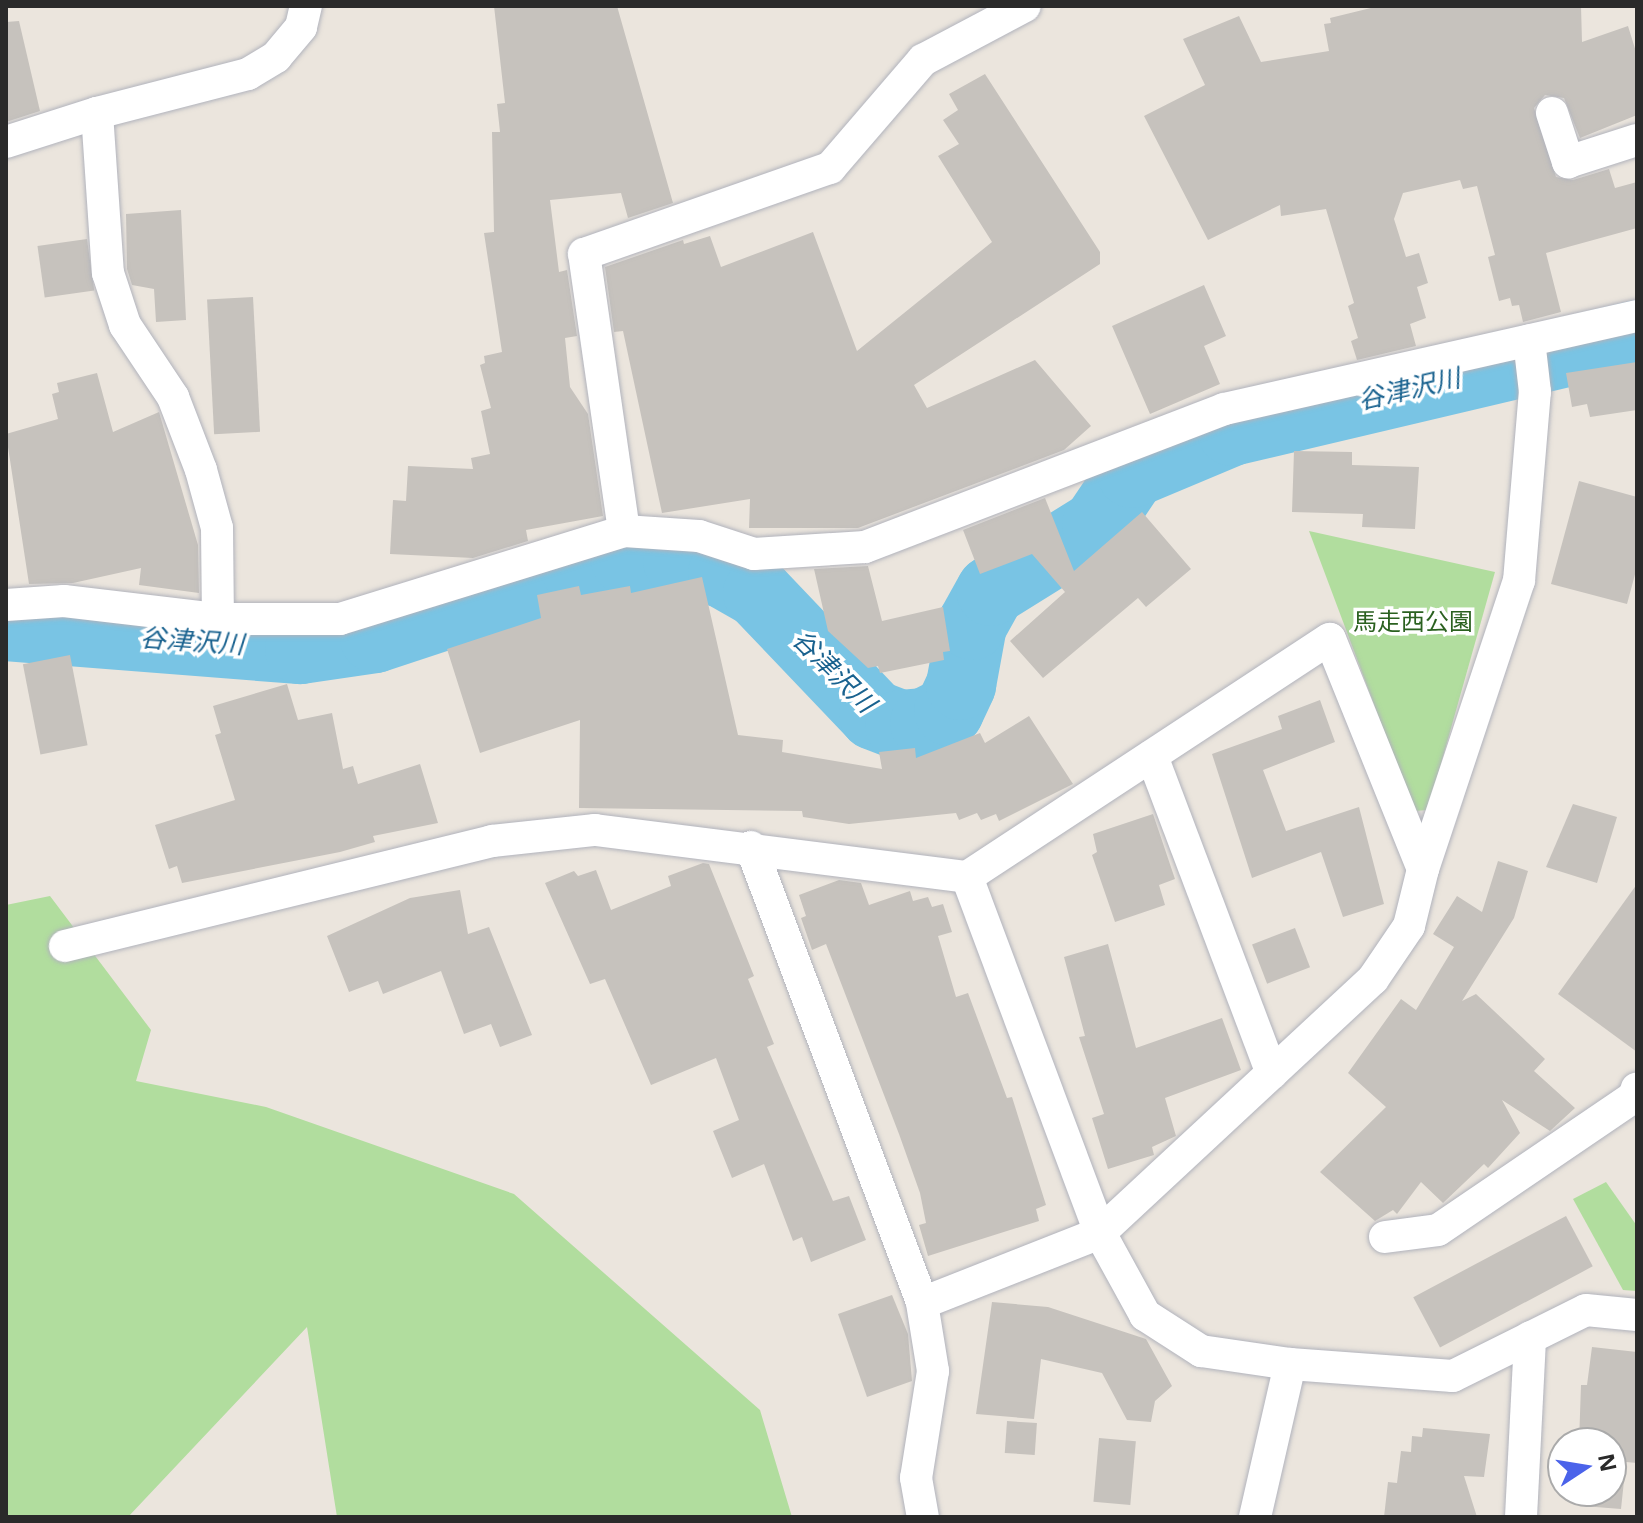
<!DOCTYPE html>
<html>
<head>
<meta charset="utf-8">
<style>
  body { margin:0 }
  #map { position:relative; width:1643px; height:1523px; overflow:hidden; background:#ebe5dd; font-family:"Open Sans","Noto Sans JP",sans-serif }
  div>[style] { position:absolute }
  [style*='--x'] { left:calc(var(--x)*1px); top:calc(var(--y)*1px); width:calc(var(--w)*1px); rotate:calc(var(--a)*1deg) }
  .green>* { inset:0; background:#b1dd9e }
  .river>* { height:70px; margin:-35px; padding:0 35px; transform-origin:35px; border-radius:35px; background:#79c4e4 }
  .building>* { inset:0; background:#c6c2bd; transform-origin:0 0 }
  .roads { filter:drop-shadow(0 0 2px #b1b3bc) drop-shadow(0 0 2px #b1b3bc) }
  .minor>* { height:32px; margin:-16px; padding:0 16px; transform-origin:16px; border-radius:16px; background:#fff }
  span { translate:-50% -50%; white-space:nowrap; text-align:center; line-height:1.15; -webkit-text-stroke:7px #fff; paint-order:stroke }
  .park-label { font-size:24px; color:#2b6120 }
  .water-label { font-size:26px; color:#19628f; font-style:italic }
  .frame { position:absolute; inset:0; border:8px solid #2a2a2a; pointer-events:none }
  .north { position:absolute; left:1547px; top:1427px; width:80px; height:80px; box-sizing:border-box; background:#fff; border:2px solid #aaa; border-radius:50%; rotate:78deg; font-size:22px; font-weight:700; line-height:32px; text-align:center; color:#2a2a2a }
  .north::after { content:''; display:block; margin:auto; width:28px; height:36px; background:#4b63ea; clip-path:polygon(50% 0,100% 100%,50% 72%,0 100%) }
</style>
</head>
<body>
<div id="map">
  <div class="green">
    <div style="clip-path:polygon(1309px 531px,1495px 572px,1428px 810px,1414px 811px)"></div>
    <div style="clip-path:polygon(50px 896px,151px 1030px,136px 1081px,266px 1107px,514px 1194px,760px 1410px,792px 1517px,337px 1517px,307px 1327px,128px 1517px,6px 1517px,6px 905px)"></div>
    <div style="clip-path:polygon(1606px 1182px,1637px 1226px,1637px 1291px,1623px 1290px,1573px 1199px)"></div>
  </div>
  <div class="river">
    <div style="--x:6;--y:626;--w:295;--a:4.5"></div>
    <div style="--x:300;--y:649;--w:76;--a:-8.3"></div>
    <div style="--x:375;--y:638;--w:213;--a:-18.3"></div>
    <div style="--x:577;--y:571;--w:50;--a:-12.7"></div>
    <div style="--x:626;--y:560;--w:52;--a:1.1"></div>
    <div style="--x:678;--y:561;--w:47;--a:14.9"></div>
    <div style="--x:723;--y:573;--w:40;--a:29.7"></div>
    <div style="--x:758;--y:593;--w:168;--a:46.4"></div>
    <div style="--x:874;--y:715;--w:28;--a:21"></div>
    <div style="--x:900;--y:725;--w:25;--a:-5"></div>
    <div style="--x:925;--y:723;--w:27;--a:-27"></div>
    <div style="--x:949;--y:711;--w:29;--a:-65"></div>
    <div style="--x:961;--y:685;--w:61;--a:-79.6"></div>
    <div style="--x:972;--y:625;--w:39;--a:-61"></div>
    <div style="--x:991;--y:591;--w:125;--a:-31.9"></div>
    <div style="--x:1097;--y:525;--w:63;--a:-56.1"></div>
    <div style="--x:1132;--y:473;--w:108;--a:-22.8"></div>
    <div style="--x:1232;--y:431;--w:416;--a:-13.3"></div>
  </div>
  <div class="building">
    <div style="clip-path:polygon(494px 6px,617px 6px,673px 203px,628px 218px,621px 193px,550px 200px,559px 272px,567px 270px,577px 336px,565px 338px,570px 387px,588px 414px,603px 516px,526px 530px,528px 541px,473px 558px,390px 554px,393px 500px,406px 501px,408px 466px,473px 469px,471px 458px,490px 454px,481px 411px,491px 408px,480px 365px,485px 363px,484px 356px,502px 352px,484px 233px,494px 232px,492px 132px,500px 132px,497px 104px,505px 103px)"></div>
    <div style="clip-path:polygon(1379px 6px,1581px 6px,1582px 42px,1628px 26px,1637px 55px,1637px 115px,1580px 138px,1564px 98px,1545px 95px,1534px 108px,1556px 177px,1573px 180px,1609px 169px,1615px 188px,1637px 182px,1637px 228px,1546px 253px,1561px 312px,1523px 322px,1519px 305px,1512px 306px,1510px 298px,1499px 301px,1488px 257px,1495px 255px,1477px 186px,1463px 189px,1460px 180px,1403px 193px,1394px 219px,1406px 257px,1419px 253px,1428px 283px,1417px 287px,1426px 318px,1410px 324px,1416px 346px,1357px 360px,1351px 341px,1358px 338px,1348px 306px,1354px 303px,1326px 209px,1281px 216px,1280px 205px,1208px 240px,1144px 116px,1205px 85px,1183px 39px,1239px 16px,1261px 62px,1329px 51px,1324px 24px,1331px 23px,1330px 18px)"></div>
    <div style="clip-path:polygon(19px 21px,40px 111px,6px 122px,6px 22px)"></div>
    <div style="clip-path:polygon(985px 74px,1100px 252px,1100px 264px,914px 385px,927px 408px,1035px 360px,1091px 426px,1064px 450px,858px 528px,749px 528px,750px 499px,662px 513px,623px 331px,614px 332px,605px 267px,683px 240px,684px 244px,710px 236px,721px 267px,813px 232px,857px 351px,992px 242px,938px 156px,959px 144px,943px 120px,958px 110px,949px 94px)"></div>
    <div style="clip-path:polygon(181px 210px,186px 320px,156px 322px,154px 289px,132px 285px,127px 269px,126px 214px)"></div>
    <div style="left:87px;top:239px;width:52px;height:50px;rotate:82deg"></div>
    <div style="clip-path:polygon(1204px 285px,1226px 336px,1204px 346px,1220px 384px,1150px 414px,1112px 326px)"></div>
    <div style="left:253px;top:297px;width:135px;height:46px;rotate:87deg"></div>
    <div style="clip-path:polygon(1637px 362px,1637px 410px,1590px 417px,1587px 404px,1572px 407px,1566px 373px)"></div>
    <div style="clip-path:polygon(97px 373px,113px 432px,159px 412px,198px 545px,199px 593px,139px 585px,141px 568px,73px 583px,29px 584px,6px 434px,58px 419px,52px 394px,59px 392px,57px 383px)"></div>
    <div style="clip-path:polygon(1294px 451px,1352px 452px,1352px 465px,1419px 467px,1415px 529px,1362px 527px,1363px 514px,1292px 512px)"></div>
    <div style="clip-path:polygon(1579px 481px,1637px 497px,1637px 567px,1627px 604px,1551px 584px)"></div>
    <div style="clip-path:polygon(1045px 498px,1074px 571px,1142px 512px,1191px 569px,1146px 607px,1138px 598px,1043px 678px,1010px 641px,1065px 592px,1032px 554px,980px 574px,963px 530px)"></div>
    <div style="clip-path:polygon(868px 566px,882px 621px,943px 607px,950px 651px,943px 652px,944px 660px,880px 673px,878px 666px,868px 668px,828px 631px,814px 569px)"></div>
    <div style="clip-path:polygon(702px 577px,738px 735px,783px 740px,782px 752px,882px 769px,879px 752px,915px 748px,916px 758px,980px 733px,985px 743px,1029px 716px,1073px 784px,999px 821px,996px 814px,981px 820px,977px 813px,959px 820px,956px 813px,849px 824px,803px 817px,802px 811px,579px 808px,580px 720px,480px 753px,447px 649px,541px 618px,537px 595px,579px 586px,581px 595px,630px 586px,631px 593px)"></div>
    <div style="left:70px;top:655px;width:92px;height:48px;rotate:79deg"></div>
    <div style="clip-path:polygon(287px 684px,298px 720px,332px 713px,343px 769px,353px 766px,358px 784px,420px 764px,438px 823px,373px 836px,375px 842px,340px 852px,182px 883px,177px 866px,169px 869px,155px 825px,235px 800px,215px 735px,221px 733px,213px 706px)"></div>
    <div style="clip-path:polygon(1320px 700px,1335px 742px,1263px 770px,1286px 831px,1359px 807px,1384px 904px,1343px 917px,1321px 852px,1252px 878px,1212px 754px,1282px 729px,1278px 716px)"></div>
    <div style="clip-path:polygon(1573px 804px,1617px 817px,1597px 883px,1546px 867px)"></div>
    <div style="clip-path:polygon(1153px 814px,1175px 879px,1159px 885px,1165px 905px,1115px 922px,1092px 855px,1097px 852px,1093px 834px)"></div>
    <div style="clip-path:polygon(1498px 861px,1528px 871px,1514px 918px,1462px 1001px,1476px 994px,1545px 1059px,1534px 1071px,1575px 1108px,1550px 1131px,1502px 1100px,1520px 1133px,1488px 1168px,1484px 1164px,1443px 1203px,1421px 1182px,1397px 1214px,1393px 1210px,1375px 1221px,1320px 1172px,1386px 1107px,1348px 1073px,1401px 999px,1416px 1010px,1454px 947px,1433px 934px,1457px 896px,1482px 912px)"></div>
    <div style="clip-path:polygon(703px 863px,709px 864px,754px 976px,748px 979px,774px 1044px,767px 1047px,833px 1201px,849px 1196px,866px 1240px,811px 1262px,802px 1237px,793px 1241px,764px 1164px,732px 1178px,713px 1131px,739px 1120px,716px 1058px,651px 1085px,605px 979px,590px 984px,545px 883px,574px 871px,578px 876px,596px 870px,611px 910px,671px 886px,668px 876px)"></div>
    <div style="clip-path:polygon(839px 880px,861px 883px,869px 905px,910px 891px,913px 901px,928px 897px,932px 907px,943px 904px,952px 932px,938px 936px,956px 997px,968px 993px,1007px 1098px,1012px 1097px,1046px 1205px,1036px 1209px,1039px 1221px,928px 1256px,919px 1225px,926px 1223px,920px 1193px,899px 1134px,826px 944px,812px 950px,801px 918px,806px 916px,799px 895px)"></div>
    <div style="clip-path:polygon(1637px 884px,1637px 1052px,1558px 994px)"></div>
    <div style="clip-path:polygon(460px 890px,468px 934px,489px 927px,532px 1035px,500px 1047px,491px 1024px,464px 1034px,441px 971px,383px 994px,378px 981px,349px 992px,327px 936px,410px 898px)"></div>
    <div style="left:1295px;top:928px;width:42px;height:46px;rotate:69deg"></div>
    <div style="clip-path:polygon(1108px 944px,1136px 1048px,1222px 1018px,1241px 1070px,1165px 1098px,1176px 1136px,1152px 1147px,1154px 1155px,1108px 1169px,1092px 1118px,1104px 1114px,1079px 1037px,1085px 1036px,1064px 957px)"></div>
    <div style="left:1566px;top:1216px;width:57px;height:173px;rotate:62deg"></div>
    <div style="clip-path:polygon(892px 1295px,908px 1334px,912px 1381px,867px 1397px,838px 1314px)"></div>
    <div style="clip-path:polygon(992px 1302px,1048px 1307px,1146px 1339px,1172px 1386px,1155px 1401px,1151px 1422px,1127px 1420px,1102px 1373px,1041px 1359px,1034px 1419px,976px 1414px)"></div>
    <div style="clip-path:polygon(1592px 1347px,1637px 1352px,1637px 1463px,1626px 1462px,1621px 1509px,1583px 1506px,1585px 1491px,1611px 1491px,1611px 1443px,1579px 1443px,1581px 1385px,1587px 1385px)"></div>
    <div style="left:1007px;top:1421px;width:30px;height:32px;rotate:4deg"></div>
    <div style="clip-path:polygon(1423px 1428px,1490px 1434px,1484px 1477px,1464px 1476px,1477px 1517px,1384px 1517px,1388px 1482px,1397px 1483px,1401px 1451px,1411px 1452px,1412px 1436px,1422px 1437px)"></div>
    <div style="left:1099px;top:1438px;width:37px;height:64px;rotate:5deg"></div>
  </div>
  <div class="roads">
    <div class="minor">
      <div style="--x:97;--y:113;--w:156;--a:-14.5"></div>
      <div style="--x:248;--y:74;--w:33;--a:-31"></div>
      <div style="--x:276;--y:57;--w:39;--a:-50"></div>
      <div style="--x:301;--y:27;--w:22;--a:-77"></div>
      <div style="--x:1552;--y:113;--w:52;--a:71.9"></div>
      <div style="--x:1568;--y:162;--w:72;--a:-17.7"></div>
      <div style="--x:6;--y:142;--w:96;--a:-17.7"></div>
      <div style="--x:97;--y:113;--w:160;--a:86.1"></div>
      <div style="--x:108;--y:273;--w:55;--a:71.9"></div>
      <div style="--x:125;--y:325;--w:87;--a:56.3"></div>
      <div style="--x:173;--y:397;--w:78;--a:69"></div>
      <div style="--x:201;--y:470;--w:60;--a:74.6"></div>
      <div style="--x:217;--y:528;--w:91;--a:89.4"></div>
      <div style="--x:624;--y:531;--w:280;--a:-98.2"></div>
      <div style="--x:584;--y:254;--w:261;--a:-19.3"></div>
      <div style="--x:830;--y:168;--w:143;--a:-49.3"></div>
      <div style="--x:923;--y:60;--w:115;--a:-27.9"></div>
      <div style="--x:6;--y:605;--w:58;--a:-3.9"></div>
      <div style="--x:64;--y:601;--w:155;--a:6.7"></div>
      <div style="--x:218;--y:619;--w:122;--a:0"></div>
      <div style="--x:340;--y:619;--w:297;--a:-17.2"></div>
      <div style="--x:624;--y:531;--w:75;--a:3.8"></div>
      <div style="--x:699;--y:536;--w:58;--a:18.1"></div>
      <div style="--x:754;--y:554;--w:111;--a:-3.6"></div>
      <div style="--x:865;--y:547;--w:385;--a:-21"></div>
      <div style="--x:1224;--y:409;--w:423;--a:-12.7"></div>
      <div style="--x:1152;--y:756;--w:339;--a:69.3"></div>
      <div style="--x:751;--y:847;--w:487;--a:69.4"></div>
      <div style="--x:922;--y:1303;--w:69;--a:80.8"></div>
      <div style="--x:933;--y:1371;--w:108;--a:99"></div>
      <div style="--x:916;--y:1478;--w:40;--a:80"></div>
      <div style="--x:1423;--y:869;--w:304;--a:-71.6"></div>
      <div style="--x:1519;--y:581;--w:190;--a:-85.2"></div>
      <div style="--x:1535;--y:392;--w:52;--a:-96.6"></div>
      <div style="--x:967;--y:877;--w:380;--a:69.5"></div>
      <div style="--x:1100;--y:1233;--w:94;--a:61.2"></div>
      <div style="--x:1145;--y:1315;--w:67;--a:32.7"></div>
      <div style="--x:1201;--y:1351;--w:90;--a:8.3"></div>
      <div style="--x:1290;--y:1364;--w:163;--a:4.2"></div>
      <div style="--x:1453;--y:1376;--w:148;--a:-26.4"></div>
      <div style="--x:1586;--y:1310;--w:51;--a:5.6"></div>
      <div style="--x:65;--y:946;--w:440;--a:-13.8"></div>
      <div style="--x:492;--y:841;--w:104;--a:-6.1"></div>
      <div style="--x:595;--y:830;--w:375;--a:7.2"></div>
      <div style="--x:967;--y:877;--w:434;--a:-33.3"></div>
      <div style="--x:1330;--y:639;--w:248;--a:68"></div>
      <div style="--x:1423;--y:869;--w:59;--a:103.8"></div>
      <div style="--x:1409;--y:926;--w:64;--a:124.2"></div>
      <div style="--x:1373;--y:979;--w:373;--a:137.1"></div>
      <div style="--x:1100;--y:1233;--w:191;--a:158.5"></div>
      <div style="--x:1385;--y:1237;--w:53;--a:-7.5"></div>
      <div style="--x:1438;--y:1230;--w:237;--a:-34.2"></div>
      <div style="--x:1634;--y:1097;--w:9;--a:-72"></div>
      <div style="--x:1255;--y:1517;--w:157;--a:-77.1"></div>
      <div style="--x:1521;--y:1517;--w:180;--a:-87.1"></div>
    </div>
  </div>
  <div class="park-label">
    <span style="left:1413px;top:621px">馬走西公園</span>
  </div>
  <div class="water-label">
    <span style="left:1409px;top:389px;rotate:-13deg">谷津沢川</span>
    <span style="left:192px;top:641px;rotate:4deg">谷津沢川</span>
    <span style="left:834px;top:671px;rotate:45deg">谷津沢川</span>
  </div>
  <div class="frame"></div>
  <div class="north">N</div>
</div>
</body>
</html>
